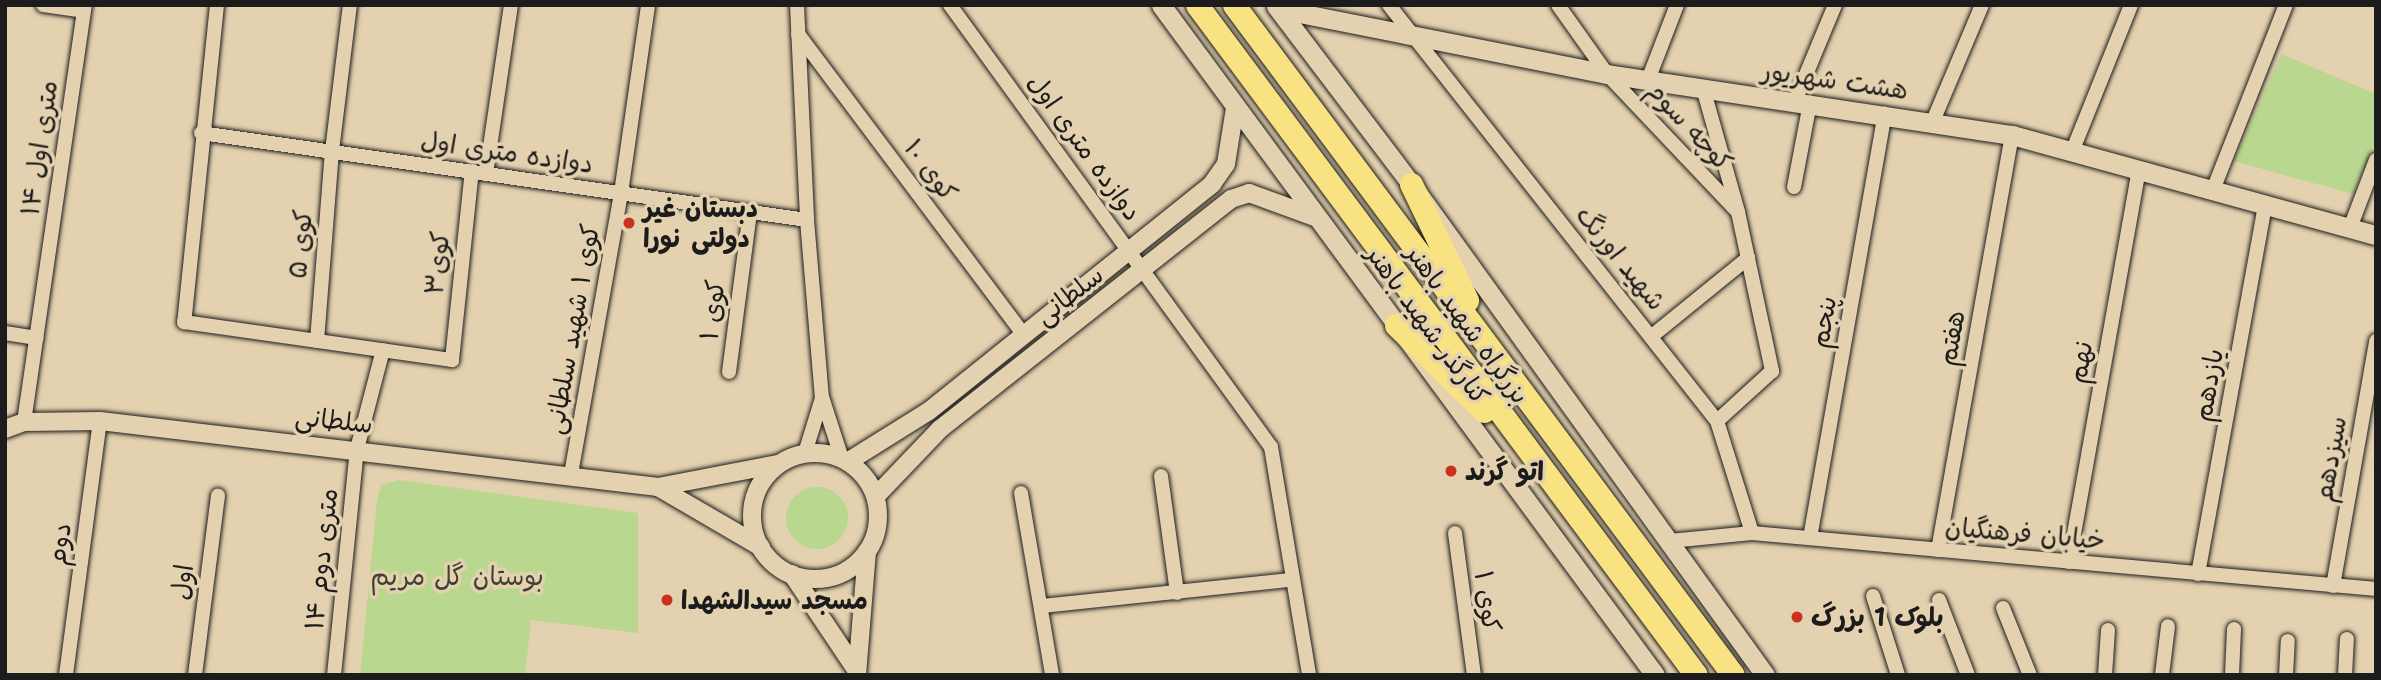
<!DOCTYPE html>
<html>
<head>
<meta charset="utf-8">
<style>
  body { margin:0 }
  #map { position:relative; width:2381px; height:680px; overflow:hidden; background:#e3d1af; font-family:"Shantell Sans","Playpen Sans Arabic",sans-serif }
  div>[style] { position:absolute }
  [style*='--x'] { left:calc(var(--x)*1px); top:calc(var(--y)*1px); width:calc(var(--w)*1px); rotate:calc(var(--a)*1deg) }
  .green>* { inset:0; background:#bad78f }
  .round { border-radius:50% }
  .roads { filter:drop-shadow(0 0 2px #1c1c1c) drop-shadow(0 0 2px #1c1c1c) }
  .minor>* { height:14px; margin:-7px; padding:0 7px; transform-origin:7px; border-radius:7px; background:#e3d1af }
  .tertiary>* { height:18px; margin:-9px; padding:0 9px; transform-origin:9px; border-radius:9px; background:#e3d1af }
  .tertiary>.ring { margin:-9px; padding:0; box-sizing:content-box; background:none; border:18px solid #e3d1af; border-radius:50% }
  .secondary>* { height:19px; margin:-9.5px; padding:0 9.5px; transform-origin:9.5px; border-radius:9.5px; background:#e3d1af }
  .trunk>* { height:23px; margin:-11.5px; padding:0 11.5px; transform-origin:11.5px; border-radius:11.5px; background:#f8e281 }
  .dots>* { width:19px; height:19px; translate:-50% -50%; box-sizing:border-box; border:4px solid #e3d1af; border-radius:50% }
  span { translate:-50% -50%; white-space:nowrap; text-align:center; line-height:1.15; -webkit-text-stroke:7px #e3d1af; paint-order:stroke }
  .street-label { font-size:26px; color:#1c1c1c }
  .poi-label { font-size:26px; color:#1c1c1c; font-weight:700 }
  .left { translate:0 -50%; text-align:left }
  .park-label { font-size:26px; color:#3c4133 }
  .frame { position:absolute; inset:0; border:7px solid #1c1c1c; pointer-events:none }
</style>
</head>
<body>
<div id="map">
  <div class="green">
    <div style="clip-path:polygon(2281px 54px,2376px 94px,2376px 140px,2353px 194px,2234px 161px)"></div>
    <div style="clip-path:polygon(399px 480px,638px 513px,638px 633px,531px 620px,525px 675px,360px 675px,377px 501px,381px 485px)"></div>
    <div class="round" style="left:786px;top:487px;width:62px;height:62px"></div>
  </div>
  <div class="roads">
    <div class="minor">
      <div style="--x:43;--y:5;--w:41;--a:8.3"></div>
      <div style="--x:217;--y:5;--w:319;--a:95.9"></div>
      <div style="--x:184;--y:322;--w:271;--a:8.1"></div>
      <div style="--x:452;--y:360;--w:190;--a:-84"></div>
      <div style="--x:797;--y:5;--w:215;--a:87.3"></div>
      <div style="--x:807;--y:220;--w:178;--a:85.2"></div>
      <div style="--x:822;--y:397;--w:62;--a:72.1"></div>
      <div style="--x:950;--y:5;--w:546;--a:54.01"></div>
      <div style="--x:1271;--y:447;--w:231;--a:80.5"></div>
      <div style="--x:1389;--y:5;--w:530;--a:51.75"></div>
      <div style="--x:1717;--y:421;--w:117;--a:72.6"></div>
      <div style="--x:1558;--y:5;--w:85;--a:54.6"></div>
      <div style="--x:1607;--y:74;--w:189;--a:46.5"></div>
      <div style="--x:798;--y:34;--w:376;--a:53.1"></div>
      <div style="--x:1648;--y:80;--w:80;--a:-68.9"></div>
      <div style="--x:1703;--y:88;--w:129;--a:74.2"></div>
      <div style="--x:1738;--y:212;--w:163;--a:77.9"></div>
      <div style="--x:1772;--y:371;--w:74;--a:137.7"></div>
      <div style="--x:1795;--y:101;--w:104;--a:-67.4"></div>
      <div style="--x:1933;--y:121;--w:126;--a:-67.1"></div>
      <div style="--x:201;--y:133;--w:612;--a:8.17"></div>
      <div style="--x:2072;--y:152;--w:158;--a:-68.1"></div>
      <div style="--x:486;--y:174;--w:171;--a:-81.6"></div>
      <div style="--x:1794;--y:187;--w:86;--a:-79.2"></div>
      <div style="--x:2213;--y:190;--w:199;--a:-68.5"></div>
      <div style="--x:2350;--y:228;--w:73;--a:-69.1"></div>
      <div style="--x:5;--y:333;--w:32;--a:9"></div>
      <div style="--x:1652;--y:336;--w:124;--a:-39.1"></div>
      <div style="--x:317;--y:341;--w:191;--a:-85.5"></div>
      <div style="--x:332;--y:151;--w:147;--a:-83"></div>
      <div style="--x:729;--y:372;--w:161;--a:-82.5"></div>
      <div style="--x:24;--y:422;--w:421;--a:-81.7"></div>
      <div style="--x:805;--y:453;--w:58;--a:-72.8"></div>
      <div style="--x:571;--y:474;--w:285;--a:-79.9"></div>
      <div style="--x:621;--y:193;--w:190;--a:-81.8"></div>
      <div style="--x:1161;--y:476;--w:118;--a:82.2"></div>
      <div style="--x:1021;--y:493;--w:185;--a:80.3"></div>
      <div style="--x:1455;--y:533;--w:143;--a:82.4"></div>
      <div style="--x:1810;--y:538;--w:431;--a:-80"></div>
      <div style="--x:1670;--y:541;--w:82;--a:-5.6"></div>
      <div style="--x:1752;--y:533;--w:627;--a:5.13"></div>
      <div style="--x:1938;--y:550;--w:422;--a:-79.9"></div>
      <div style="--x:2069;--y:562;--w:398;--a:-79.9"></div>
      <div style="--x:2198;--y:574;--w:375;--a:-79.7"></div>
      <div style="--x:2333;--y:586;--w:249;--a:-80"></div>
      <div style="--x:1873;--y:596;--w:83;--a:72.4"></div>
      <div style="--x:1939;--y:600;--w:80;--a:68.9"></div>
      <div style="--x:1042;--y:606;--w:250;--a:-6"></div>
      <div style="--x:2003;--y:608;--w:72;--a:68.1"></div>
      <div style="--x:66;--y:675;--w:256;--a:-82.4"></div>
      <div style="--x:195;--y:675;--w:181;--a:-82.7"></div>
      <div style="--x:334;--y:675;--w:227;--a:-84.2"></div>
      <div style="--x:357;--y:449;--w:102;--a:-75.3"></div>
      <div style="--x:2105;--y:675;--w:45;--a:-86.2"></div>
      <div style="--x:2162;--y:675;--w:49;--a:-83"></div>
      <div style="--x:2232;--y:675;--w:46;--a:-87.5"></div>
      <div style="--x:2286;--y:675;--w:34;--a:-87"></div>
      <div style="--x:2345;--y:675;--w:36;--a:-87"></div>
    </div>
    <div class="tertiary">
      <div style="--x:5;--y:429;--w:20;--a:-20"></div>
      <div style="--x:24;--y:422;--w:76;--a:-0.8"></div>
      <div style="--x:100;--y:421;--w:562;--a:6.75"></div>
      <div style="--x:658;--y:487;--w:123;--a:-10.8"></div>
      <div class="ring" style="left:752px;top:453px;width:108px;height:108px"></div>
      <div style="--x:849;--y:461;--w:94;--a:-32"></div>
      <div style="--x:929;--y:411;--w:363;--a:-38.7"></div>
      <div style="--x:1212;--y:184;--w:24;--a:-55"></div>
      <div style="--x:1226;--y:164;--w:57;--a:-80.9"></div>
      <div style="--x:658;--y:487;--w:119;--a:30.2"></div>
      <div style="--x:876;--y:496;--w:93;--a:-46.3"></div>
      <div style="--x:940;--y:429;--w:371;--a:-38.3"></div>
      <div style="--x:1231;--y:199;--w:19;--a:-18"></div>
      <div style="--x:1249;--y:193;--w:70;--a:20"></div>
      <div style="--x:792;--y:574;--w:117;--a:56.2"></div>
      <div style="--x:857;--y:675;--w:124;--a:-85.4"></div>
    </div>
    <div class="secondary">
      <div style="--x:1161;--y:5;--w:832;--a:53.6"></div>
      <div style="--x:1276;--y:6;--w:223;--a:52.8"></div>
      <div style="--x:1411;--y:184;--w:605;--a:54.21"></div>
      <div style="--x:1279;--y:9;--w:334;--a:11.2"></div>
      <div style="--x:1607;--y:74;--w:410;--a:8.6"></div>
      <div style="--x:2012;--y:135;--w:377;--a:15.4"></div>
    </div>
    <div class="trunk">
      <div style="--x:1197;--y:5;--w:835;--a:53.32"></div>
      <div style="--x:1234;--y:5;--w:835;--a:53.32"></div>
      <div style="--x:1411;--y:184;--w:129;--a:64.2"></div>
      <div style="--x:1396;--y:325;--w:123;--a:44.3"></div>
    </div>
  </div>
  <div class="dots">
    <div style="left:629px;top:223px;background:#c8321e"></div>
    <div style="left:1451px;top:471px;background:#c8321e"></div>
    <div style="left:667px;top:600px;background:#c8321e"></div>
    <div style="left:1797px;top:617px;background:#c8321e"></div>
  </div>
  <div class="street-label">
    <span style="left:1835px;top:80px;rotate:8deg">هشت شهریور</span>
    <span style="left:1690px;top:126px;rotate:47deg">کوچه سوم</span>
    <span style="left:1085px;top:147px;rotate:54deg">دوازده متری اول</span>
    <span style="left:39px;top:148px;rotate:-82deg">۱۴ متری اول</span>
    <span style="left:507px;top:152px;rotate:8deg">دوازده متری اول</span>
    <span style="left:931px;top:170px;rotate:53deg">کوی ۱۰</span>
    <span style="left:300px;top:244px;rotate:-85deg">کوی ۵</span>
    <span style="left:1621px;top:258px;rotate:51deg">شهید اورنگ</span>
    <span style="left:437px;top:263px;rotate:-84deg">کوی۳</span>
    <span style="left:1069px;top:295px;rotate:-38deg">سلطانی</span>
    <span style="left:712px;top:310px;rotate:-83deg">کوی ۱</span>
    <span style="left:1823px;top:322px;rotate:-80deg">پنجم</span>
    <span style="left:1468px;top:324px;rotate:54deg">بزرگراه شهید باهنر</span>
    <span style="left:1428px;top:325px;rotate:54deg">کنارگذر شهید باهنر</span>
    <span style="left:572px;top:329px;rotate:-80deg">کوی ۱ شهید سلطانی</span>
    <span style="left:1951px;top:338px;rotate:-80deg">هفتم</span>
    <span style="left:2080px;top:362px;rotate:-80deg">نهم</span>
    <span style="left:2208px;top:385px;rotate:-80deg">یازدهم</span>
    <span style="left:334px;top:420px;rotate:6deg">سلطانی</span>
    <span style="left:2330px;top:459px;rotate:-80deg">سیزدهم</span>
    <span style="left:2025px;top:533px;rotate:5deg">خیابان فرهنگیان</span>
    <span style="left:59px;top:544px;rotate:-82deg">دوم</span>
    <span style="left:321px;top:559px;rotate:-84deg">۱۴ متری دوم</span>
    <span style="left:182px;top:582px;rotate:-83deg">اول</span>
    <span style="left:1488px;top:601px;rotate:82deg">کوی ۱</span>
  </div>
  <div class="poi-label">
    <span class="left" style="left:643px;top:223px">دبستان غیر<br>دولتی نورا</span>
    <span class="left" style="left:1465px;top:471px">اتو گرند</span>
    <span class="left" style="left:681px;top:600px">مسجد سیدالشهدا</span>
    <span class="left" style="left:1811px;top:617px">بلوک 1 بزرگ</span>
  </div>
  <div class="park-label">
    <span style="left:457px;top:576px">بوستان گل مریم</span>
  </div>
  <div class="frame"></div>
</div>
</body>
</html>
